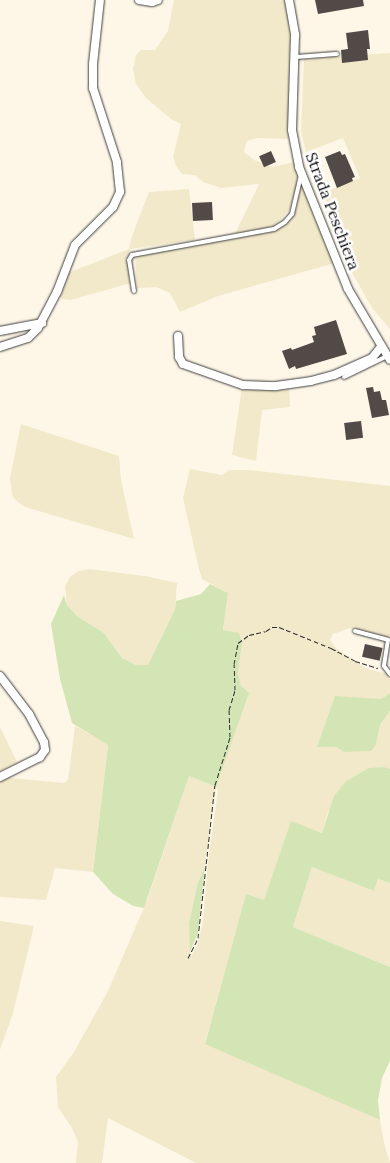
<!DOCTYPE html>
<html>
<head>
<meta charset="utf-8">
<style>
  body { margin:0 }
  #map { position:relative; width:390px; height:1163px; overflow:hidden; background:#fef7e8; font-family:Lora,serif }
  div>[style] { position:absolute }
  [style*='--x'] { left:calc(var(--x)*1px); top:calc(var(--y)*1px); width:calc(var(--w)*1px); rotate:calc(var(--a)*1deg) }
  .farmland>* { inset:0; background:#f2e9ca }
  .green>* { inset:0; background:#d4e5b5 }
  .building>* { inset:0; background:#524a47; transform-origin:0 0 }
  .path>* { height:1px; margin-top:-0.5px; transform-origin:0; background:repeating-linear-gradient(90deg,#2c2c2c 0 5px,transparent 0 7.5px) }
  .roads { filter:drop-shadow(0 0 1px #3d3d3d) drop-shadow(0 0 1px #3d3d3d) }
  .service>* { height:4px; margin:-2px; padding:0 2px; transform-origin:2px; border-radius:2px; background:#fff }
  .minor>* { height:8px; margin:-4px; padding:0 4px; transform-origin:4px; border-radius:4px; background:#fff }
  span { translate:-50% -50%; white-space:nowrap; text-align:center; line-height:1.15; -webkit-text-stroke:5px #fff; paint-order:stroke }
  .street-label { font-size:16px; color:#0a0a0a }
</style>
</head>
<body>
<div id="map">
  <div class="farmland">
    <div style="clip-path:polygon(174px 0,287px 0,291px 29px,288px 139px,257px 138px,247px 141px,244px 152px,254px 160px,272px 167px,294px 162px,298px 178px,296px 194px,290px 209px,275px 226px,235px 234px,259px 184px,221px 188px,203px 182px,195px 175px,182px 174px,176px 166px,173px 157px,181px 124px,171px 119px,146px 98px,136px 84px,133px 69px,136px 55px,141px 50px,155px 50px,168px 31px)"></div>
    <div style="clip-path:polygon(390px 53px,390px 329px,372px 308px,351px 271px,320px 194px,360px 178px,343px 138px,306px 152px,301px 131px,304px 59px)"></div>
    <div style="clip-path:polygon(301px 181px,335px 263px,218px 296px,180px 312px,170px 293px,156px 287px,137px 288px,135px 256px,275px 231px,290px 219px,296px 210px)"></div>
    <div style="clip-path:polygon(189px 189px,195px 240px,130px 249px,128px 259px,131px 283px,71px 300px,62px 299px,59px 296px,65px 274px,129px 249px,132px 236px,149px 192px)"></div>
    <div style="clip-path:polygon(242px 387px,289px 387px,290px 407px,262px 410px,256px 461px,232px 455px)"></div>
    <div style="clip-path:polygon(21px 424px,119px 456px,121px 480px,134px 539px,25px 507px,15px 500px,12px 494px,10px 478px)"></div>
    <div style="clip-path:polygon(evenodd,190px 469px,222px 475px,229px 470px,250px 470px,390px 486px,390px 638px,350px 628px,333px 634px,330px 640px,336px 648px,365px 668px,387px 674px,390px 678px,390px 693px,381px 699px,369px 699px,317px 746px,336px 747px,344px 752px,376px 745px,380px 725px,390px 711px,390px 769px,384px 767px,328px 812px,322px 833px,291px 822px,264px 901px,246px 895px,205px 1043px,380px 1120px,385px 1147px,390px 1163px,196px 1163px,108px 1118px,102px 1163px,76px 1163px,78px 1142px,72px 1128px,58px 1107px,56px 1077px,74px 1052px,108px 991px,148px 898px,189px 776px,215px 787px,241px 686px,238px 672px,242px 644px,223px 630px,228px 593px,202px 579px,199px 569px,183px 498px,190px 469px,216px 787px,218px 790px,208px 862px,203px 922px,198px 943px,191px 957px,189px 923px,197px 885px,205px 866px,216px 787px)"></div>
    <div style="clip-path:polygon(89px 569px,145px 576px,177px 583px,175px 609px,148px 665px,136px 665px,122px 658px,104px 633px,77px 616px,67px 605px,65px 586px,70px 577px,78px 571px)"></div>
    <div style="clip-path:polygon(75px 726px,108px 744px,93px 872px,55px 868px,46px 900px,0 897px,0 777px,64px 783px,68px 780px)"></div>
    <div style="clip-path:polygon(0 727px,17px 762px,0 771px)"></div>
    <div style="clip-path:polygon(312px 867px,374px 891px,378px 879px,390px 883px,390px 967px,293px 927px)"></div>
    <div style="clip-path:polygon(0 921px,34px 926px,13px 1013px,0 1050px)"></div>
  </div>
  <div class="green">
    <div style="clip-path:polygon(210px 584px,228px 593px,223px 630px,239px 633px,242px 644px,238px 672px,241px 686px,249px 693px,216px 787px,189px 776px,144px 908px,133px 906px,113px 894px,93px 872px,108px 745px,72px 723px,60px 679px,51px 624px,64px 595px,67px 605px,77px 616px,104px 633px,122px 658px,136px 665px,148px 665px,175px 609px,176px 601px,201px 594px)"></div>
    <div style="clip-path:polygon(390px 693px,390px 711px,380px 725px,376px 745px,371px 751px,344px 752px,336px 747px,317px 747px,335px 696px,381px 699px)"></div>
    <div style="clip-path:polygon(384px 767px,390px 769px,390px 883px,378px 879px,374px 891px,312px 867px,293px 927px,390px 967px,390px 1061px,382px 1078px,378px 1100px,380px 1120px,205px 1044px,246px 894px,264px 900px,291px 821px,322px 833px,334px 796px,346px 781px,369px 768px)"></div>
    <div style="clip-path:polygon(205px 866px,198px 933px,190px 952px,189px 923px,197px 885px)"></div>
  </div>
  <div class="building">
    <div style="clip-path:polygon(315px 0,363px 0,364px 6px,318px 14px)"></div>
    <div style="clip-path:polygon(368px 30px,370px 49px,367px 49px,368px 60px,342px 63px,341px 50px,348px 49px,346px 33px)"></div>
    <div style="left:271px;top:151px;width:12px;height:13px;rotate:66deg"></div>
    <div style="clip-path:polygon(340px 151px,342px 155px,345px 154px,355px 177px,352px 178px,353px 181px,337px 188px,325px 157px)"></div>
    <div style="left:212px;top:202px;width:18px;height:20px;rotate:87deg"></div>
    <div style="clip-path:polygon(336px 320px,347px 354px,296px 369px,295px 366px,289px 369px,282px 351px,291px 348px,292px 350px,314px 342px,312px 336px,316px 335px,314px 327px)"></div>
    <div style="clip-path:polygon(373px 387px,374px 392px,380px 391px,382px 400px,386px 400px,389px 415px,372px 418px,366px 388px)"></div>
    <div style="left:361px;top:421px;width:17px;height:17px;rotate:83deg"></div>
    <div style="left:365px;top:644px;width:18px;height:13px;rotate:13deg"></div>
  </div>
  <div class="path">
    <div style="--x:188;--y:958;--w:22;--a:-63"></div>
    <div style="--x:198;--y:938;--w:154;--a:-83.7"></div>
    <div style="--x:215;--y:785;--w:50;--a:-72.6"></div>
    <div style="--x:230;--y:737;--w:27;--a:-92"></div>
    <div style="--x:229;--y:710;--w:21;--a:-73"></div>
    <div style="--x:235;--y:690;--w:26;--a:-92"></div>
    <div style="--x:234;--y:664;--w:21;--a:-79"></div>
    <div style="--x:238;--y:643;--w:14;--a:-36"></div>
    <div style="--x:249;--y:635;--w:17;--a:-13"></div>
    <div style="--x:266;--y:631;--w:7;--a:-34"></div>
    <div style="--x:272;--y:627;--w:7;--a:0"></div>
    <div style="--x:279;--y:627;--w:56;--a:22"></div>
    <div style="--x:331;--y:648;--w:27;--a:28"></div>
    <div style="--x:355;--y:661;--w:24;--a:17"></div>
  </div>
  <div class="roads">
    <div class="service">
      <div style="--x:295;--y:57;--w:42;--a:-4.1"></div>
      <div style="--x:134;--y:291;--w:31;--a:-99"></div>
      <div style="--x:129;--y:260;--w:6;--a:-59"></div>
      <div style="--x:132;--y:255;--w:144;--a:-10.4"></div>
      <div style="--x:274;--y:229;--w:13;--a:-32"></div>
      <div style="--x:285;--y:222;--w:11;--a:-49"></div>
      <div style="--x:292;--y:214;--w:40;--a:-77"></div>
      <div style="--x:344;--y:377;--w:48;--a:-26"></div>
      <div style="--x:355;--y:631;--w:34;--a:15"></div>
      <div style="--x:388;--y:640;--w:26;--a:99"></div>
      <div style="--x:384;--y:666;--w:10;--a:53"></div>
    </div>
    <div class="minor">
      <div style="--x:139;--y:0;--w:13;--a:9"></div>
      <div style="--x:152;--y:2;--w:6;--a:-18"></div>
      <div style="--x:289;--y:0;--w:36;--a:80"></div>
      <div style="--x:295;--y:35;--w:95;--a:91.8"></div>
      <div style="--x:292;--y:130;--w:38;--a:79"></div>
      <div style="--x:299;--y:167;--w:131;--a:68.1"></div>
      <div style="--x:348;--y:289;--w:82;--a:59.4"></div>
      <div style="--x:0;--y:331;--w:43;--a:-10.8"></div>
      <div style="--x:178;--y:336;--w:21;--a:87"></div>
      <div style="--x:179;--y:357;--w:8;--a:60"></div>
      <div style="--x:183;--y:364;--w:64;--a:19.3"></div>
      <div style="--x:243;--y:385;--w:33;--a:2"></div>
      <div style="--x:276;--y:386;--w:35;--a:-8"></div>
      <div style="--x:311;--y:381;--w:24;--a:-15"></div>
      <div style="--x:334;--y:375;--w:42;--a:-24.1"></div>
      <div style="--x:372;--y:358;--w:14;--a:-51"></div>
      <div style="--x:0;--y:347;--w:29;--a:-18"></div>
      <div style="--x:28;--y:338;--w:14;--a:-45"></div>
      <div style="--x:38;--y:328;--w:41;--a:-62.2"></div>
      <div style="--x:57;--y:292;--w:50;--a:-69"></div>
      <div style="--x:75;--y:245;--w:54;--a:-45"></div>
      <div style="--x:113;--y:207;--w:17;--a:-65"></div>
      <div style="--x:120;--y:192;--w:30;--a:-96"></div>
      <div style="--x:117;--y:162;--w:78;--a:-108"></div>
      <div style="--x:93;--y:88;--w:24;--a:-90"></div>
      <div style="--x:93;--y:64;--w:64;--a:-83.8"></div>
      <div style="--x:0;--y:676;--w:48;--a:52.7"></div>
      <div style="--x:29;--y:714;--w:32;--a:62"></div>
      <div style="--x:44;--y:742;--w:8;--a:83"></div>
      <div style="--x:45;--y:750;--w:9;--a:126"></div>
      <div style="--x:40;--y:757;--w:45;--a:153.4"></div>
    </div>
  </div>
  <div class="street-label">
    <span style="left:333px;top:211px;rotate:69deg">Strada Peschiera</span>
  </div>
</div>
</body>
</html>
